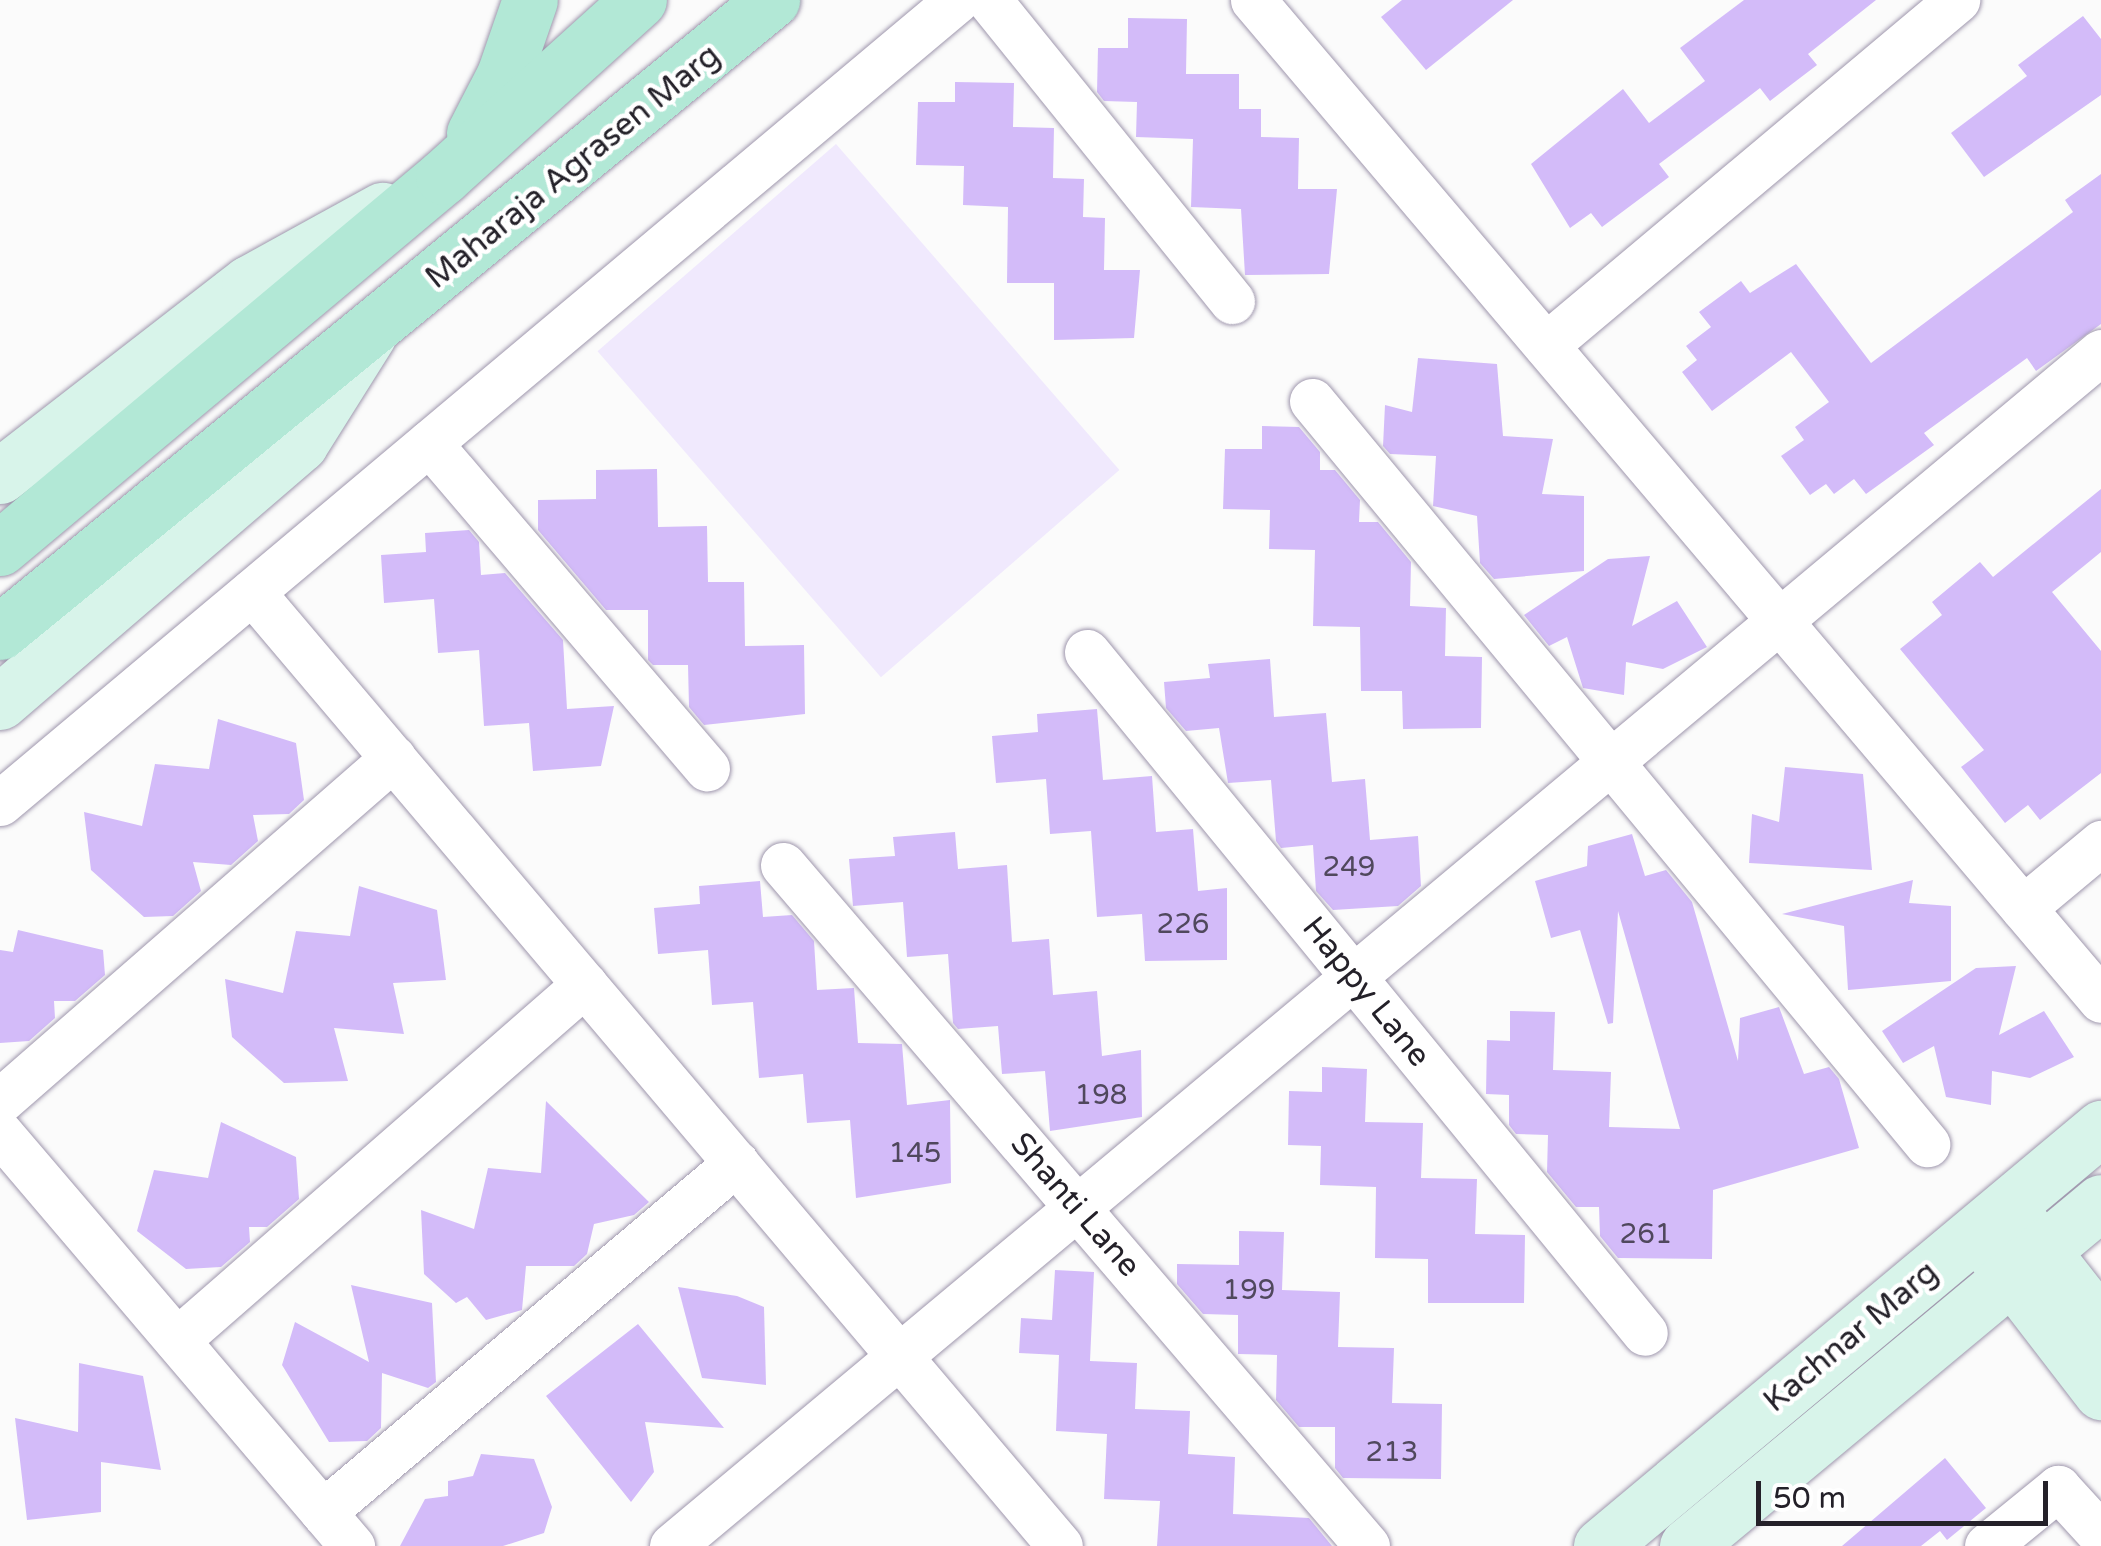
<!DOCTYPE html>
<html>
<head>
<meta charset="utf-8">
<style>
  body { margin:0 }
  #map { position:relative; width:2101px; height:1546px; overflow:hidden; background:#fbfbfb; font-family:"Varela Round",sans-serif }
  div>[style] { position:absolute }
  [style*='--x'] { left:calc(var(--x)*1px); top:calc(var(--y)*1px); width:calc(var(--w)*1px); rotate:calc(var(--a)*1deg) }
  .green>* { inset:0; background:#f0e9fd; transform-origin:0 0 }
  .building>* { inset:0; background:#d3bbf9 }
  .roads { filter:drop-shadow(0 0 2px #9f97ad) drop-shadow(0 0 2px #9f97ad) }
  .street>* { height:45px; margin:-22.5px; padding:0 22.5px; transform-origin:22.5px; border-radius:22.5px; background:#fff }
  .secondary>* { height:55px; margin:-27.5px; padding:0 27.5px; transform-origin:27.5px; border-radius:27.5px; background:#d8f4ea }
  .primary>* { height:55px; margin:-27.5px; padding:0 27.5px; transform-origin:27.5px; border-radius:27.5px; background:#b2e8d6 }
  span { translate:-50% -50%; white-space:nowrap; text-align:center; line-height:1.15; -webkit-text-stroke:9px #fff; paint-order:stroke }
  .number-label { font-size:28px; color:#50485d }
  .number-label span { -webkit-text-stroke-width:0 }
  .street-label { font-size:32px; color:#242129 }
  .scale { position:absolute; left:1756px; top:1481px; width:292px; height:45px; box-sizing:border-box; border:5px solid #242129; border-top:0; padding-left:12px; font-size:30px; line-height:35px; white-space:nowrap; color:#242129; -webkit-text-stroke:8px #fff; paint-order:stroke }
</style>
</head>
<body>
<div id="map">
  <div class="green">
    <div style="left:836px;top:144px;width:432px;height:316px;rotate:49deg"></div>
  </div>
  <div class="building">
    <div style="clip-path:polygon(1402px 0,1513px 0,1426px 70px,1381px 17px)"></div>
    <div style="clip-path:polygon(1744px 0,1876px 0,1808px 54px,1817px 65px,1770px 101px,1760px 88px,1747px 98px,1659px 164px,1669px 177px,1602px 227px,1591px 213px,1570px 228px,1531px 164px,1623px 89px,1649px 123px,1705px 81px,1680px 48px)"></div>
    <div style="clip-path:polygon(2083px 16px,2101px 39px,2101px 95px,1984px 177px,1951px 133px,2027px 76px,2018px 65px)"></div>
    <div style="clip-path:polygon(1128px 18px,1187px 19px,1186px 74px,1239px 74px,1239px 109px,1261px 109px,1261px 137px,1299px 138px,1298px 189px,1337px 189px,1329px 274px,1245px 275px,1241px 209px,1191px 207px,1193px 139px,1136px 137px,1137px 102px,1104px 101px,1097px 92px,1098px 48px,1128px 48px)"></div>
    <div style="clip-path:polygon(955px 82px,1014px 83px,1013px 127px,1054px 128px,1053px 178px,1084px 179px,1083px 217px,1105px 218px,1104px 270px,1140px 270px,1134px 338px,1054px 340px,1054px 283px,1007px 283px,1008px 207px,963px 205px,964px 166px,916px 165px,918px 102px,955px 102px)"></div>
    <div style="clip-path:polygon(2101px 174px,2101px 324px,2036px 371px,2027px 358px,1924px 433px,1934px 445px,1866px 494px,1854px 479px,1834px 494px,1826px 484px,1810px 495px,1781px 456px,1804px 440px,1795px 427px,1829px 402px,1791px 352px,1712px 411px,1682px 372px,1697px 360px,1686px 346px,1711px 327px,1699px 312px,1741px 281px,1750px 293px,1796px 264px,1871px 363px,2073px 212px,2065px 200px)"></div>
    <div style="clip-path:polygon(1418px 358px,1497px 364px,1503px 436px,1553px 439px,1542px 494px,1584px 496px,1584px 571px,1494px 579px,1480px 563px,1477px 516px,1433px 506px,1436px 456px,1390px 454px,1383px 446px,1385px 405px,1412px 412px)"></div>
    <div style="clip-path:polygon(1262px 426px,1299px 427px,1320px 452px,1320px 470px,1335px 470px,1360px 500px,1359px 522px,1378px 522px,1411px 562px,1410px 606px,1446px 608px,1445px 656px,1482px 657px,1481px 728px,1403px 729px,1402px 691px,1361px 691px,1360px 627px,1313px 626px,1315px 550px,1269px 549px,1270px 510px,1223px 509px,1225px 449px,1262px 449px)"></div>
    <div style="clip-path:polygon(657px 469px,658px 527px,707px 526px,708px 582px,744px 582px,745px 646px,804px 645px,805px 714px,704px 725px,689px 707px,688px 665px,653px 665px,648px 660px,648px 610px,606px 610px,538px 530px,538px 500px,596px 499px,596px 470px)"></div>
    <div style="clip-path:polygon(2101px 489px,2101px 552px,2052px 592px,2101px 651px,2101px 773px,2040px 820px,2028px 805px,2005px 823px,1961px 767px,1984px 750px,1900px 649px,1942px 615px,1932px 602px,1980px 562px,1993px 577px)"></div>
    <div style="clip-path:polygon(469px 530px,479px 542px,481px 575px,505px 573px,563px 640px,567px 709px,614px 706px,601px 766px,533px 771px,529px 723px,484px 726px,479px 650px,438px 653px,434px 599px,384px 603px,381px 555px,426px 552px,425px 533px)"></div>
    <div style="clip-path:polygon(1650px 556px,1632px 626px,1677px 601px,1707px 647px,1663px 669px,1626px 662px,1624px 695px,1583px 688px,1567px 637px,1549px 646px,1524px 615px,1608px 559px)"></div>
    <div style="clip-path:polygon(1270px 659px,1274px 717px,1326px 713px,1332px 782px,1365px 779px,1370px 840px,1418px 836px,1421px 886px,1398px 906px,1333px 910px,1316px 891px,1313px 845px,1281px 848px,1276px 841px,1271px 780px,1228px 783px,1219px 728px,1186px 731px,1166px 708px,1164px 682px,1210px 678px,1208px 664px)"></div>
    <div style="clip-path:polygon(1097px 709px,1103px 780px,1152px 776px,1156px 832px,1193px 829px,1198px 891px,1227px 888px,1227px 960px,1145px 961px,1142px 914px,1097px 917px,1091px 831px,1050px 834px,1046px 779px,996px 783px,992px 736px,1038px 732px,1037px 714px)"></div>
    <div style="clip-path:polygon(218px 719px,296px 743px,304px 800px,289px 814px,253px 815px,258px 841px,231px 865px,193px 862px,201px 891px,173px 916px,144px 917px,91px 870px,84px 812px,142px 826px,155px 764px,209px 769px)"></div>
    <div style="clip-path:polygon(1785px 767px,1863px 774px,1872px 870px,1749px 863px,1752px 814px,1779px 822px)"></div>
    <div style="clip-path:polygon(955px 832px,958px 869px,1007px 865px,1012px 942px,1049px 939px,1053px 995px,1097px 991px,1102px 1056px,1141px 1050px,1142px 1117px,1050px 1131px,1045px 1071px,1002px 1074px,998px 1026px,958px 1029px,953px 1023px,948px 954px,907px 957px,903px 902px,853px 906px,849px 859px,895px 856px,893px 837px)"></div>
    <div style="clip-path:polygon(1632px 834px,1645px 876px,1666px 870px,1692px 902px,1738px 1061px,1740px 1018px,1779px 1007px,1804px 1074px,1829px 1067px,1839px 1079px,1859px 1148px,1713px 1190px,1712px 1259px,1618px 1258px,1600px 1236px,1599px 1207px,1576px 1207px,1547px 1172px,1548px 1135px,1516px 1134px,1509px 1125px,1509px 1095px,1486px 1094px,1487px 1040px,1510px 1041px,1510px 1011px,1555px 1012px,1553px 1070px,1611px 1072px,1609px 1127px,1680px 1129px,1618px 911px,1613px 1023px,1608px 1024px,1580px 930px,1551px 938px,1535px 881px,1587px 866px,1588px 846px)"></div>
    <div style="clip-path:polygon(1913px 880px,1909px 903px,1951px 906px,1951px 981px,1848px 990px,1844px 926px,1782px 914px)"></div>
    <div style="clip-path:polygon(760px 881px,763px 917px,792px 915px,814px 941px,817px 990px,854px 988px,858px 1043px,902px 1044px,907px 1105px,950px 1100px,951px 1183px,856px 1198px,850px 1120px,807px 1123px,803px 1074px,759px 1078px,753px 1002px,712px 1005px,708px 950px,658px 954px,654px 908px,700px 904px,699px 886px)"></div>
    <div style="clip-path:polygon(359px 886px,437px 910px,446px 980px,393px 983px,404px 1034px,334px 1028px,348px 1081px,284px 1083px,232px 1037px,225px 979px,283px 993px,296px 931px,350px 936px)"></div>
    <div style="clip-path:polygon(18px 930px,103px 950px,105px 975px,75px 1001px,54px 1001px,55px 1018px,29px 1041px,0 1043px,0 950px,13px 952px)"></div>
    <div style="clip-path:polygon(2016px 966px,1999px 1035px,2044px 1011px,2074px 1057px,2030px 1078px,1992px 1071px,1991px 1105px,1946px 1097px,1934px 1046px,1903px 1063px,1882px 1031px,1976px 968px)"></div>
    <div style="clip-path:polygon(1322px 1067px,1367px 1069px,1365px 1122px,1423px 1123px,1421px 1178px,1477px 1179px,1475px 1234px,1525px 1235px,1524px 1303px,1428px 1303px,1428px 1259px,1375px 1258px,1376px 1187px,1320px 1185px,1321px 1146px,1288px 1145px,1289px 1091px,1322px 1092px)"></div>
    <div style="clip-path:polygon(546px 1101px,649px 1202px,634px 1215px,594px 1224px,587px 1254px,574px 1266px,526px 1266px,522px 1310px,486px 1320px,467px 1297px,456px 1303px,424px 1274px,421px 1210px,474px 1229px,488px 1168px,541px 1173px)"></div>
    <div style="clip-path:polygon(221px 1122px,296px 1157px,299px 1199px,267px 1227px,249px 1227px,250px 1242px,221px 1267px,186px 1269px,137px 1231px,154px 1170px,208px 1178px)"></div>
    <div style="clip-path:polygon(1239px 1231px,1284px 1232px,1282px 1290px,1340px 1292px,1338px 1347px,1394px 1348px,1392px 1403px,1442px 1404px,1441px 1479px,1343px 1478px,1335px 1468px,1335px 1427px,1299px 1427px,1276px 1400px,1277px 1355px,1238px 1354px,1238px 1315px,1203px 1314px,1177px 1284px,1177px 1264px,1239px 1265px)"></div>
    <div style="clip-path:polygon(1055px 1270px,1094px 1272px,1090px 1361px,1137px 1363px,1135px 1409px,1190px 1411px,1188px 1454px,1235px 1457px,1233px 1514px,1309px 1518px,1332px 1546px,1157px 1546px,1160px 1501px,1104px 1499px,1107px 1434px,1056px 1431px,1059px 1355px,1019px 1353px,1021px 1318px,1052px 1320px)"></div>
    <div style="clip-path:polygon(351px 1285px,432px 1303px,436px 1382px,428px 1388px,382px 1373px,381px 1428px,367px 1441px,329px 1442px,282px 1365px,295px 1322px,369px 1362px)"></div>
    <div style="clip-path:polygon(678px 1287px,737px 1296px,764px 1307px,766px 1385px,702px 1378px)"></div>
    <div style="clip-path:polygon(638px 1324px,724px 1428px,645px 1422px,654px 1472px,631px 1502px,546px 1396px)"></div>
    <div style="clip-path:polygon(79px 1363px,143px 1376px,161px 1470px,101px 1462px,101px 1512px,27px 1520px,15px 1418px,78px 1432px)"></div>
    <div style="clip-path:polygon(481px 1454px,534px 1459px,552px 1507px,544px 1533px,503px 1546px,400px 1546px,425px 1499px,448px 1496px,448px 1481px,473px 1476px)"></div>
    <div style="clip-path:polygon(1945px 1458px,1986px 1508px,1947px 1540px,1940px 1531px,1921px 1546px,1842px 1546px)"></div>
  </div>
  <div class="roads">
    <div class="street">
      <div style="--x:989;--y:0;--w:387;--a:51.1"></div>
      <div style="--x:1253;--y:0;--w:1311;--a:49.7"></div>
      <div style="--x:1546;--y:345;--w:537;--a:-40.01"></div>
      <div style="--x:1312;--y:401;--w:965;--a:50.38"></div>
      <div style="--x:429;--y:443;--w:428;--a:49.5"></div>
      <div style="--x:252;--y:592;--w:1250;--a:49.74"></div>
      <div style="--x:1087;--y:652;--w:880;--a:50.67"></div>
      <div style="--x:0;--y:803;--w:1249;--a:-40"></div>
      <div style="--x:783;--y:865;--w:897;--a:49.38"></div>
      <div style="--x:2023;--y:908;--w:102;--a:-39.8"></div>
      <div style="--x:0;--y:1101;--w:522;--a:-41.11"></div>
      <div style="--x:0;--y:1133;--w:543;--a:49.56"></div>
      <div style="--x:177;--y:1340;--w:541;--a:-41.11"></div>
      <div style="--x:323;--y:1512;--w:541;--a:-40.2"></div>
      <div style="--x:672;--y:1546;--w:1862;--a:-39.88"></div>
      <div style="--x:1987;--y:1546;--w:92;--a:-39.2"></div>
      <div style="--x:2058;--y:1488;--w:64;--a:47.5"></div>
    </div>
    <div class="secondary">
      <div style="--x:0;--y:476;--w:315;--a:-37.8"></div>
      <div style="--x:249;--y:283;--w:152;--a:-28.8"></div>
      <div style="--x:0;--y:702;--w:396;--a:-40.7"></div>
      <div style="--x:300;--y:444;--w:130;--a:-57.9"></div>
      <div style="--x:2021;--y:1224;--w:130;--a:51.9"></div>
      <div style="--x:1990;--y:1248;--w:182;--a:52.4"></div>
      <div style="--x:1601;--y:1546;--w:652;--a:-39.9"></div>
      <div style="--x:1687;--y:1546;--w:538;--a:-39.72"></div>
    </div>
    <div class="primary">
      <div style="--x:474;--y:133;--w:65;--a:-62.7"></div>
      <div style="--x:504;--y:75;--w:79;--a:-70.9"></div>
      <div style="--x:0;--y:548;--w:578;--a:-39.95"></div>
      <div style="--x:443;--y:177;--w:264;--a:-42.1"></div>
      <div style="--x:0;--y:632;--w:998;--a:-39.31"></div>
    </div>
  </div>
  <div class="number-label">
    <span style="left:1349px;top:867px">249</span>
    <span style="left:1183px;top:924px">226</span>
    <span style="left:1101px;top:1095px">198</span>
    <span style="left:915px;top:1153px">145</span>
    <span style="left:1646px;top:1234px">261</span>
    <span style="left:1249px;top:1290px">199</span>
    <span style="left:1392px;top:1452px">213</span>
  </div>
  <div class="street-label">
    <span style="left:573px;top:167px;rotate:-39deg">Maharaja Agrasen Marg</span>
    <span style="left:1366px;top:992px;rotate:51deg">Happy Lane</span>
    <span style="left:1075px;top:1205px;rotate:49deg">Shanti Lane</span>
    <span style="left:1851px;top:1337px;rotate:-40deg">Kachnar Marg</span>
  </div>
  <div class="scale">50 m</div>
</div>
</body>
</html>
